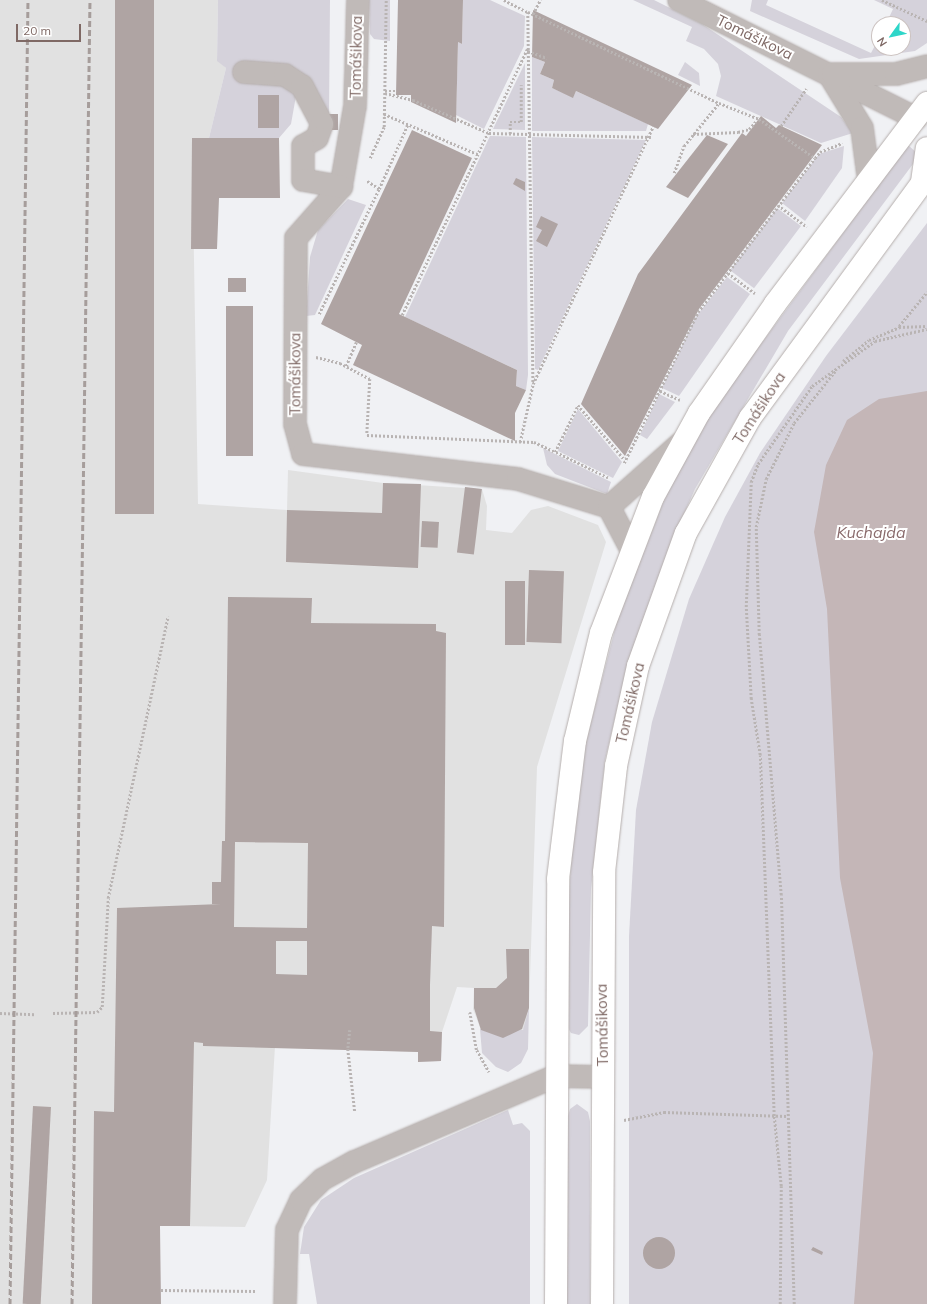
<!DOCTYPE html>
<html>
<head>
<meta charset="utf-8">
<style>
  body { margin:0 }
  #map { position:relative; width:927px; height:1304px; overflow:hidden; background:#f0f1f4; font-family:Mulish,sans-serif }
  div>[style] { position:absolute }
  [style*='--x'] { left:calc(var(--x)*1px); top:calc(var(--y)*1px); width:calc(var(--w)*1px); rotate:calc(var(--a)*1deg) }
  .built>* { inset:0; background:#e1e1e1 }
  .green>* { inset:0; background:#d5d2db; transform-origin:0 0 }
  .water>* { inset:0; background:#c4b6b7 }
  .building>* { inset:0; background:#afa4a3; transform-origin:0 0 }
  .round { border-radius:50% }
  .path>* { height:2.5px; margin-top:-1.25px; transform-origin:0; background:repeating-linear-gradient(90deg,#b9b4b3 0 2px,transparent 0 4px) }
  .roads { filter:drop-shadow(0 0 1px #b5aeac) drop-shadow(0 0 1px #b5aeac) }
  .minor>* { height:22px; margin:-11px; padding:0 11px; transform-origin:11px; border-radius:11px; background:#c0bab8 }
  .major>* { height:22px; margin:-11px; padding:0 11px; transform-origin:11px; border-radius:11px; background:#fff }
  .rail>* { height:3px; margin-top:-1.5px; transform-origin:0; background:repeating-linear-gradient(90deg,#a69d9b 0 6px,transparent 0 9px) }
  span { translate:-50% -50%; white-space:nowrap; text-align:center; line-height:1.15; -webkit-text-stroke:4px #fff; paint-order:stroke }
  .street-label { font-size:15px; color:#7f6965 }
  .water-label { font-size:16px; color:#8a6b6c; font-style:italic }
  .north { position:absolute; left:871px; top:16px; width:40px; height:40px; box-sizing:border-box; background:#fff; border:1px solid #ccc3c1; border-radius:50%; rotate:237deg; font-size:11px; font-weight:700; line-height:16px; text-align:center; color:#7f6965 }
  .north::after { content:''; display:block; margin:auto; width:14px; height:18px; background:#2ed6c9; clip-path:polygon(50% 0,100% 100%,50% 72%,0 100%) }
  .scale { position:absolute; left:16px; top:24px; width:65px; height:18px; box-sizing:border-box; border:2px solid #7f6965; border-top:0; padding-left:5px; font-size:12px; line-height:14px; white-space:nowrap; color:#7f6965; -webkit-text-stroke:3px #fff; paint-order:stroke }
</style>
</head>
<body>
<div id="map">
  <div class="built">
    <div style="clip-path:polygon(0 0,218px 0,217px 60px,226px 68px,209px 138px,192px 138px,198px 504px,287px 510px,288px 470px,383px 483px,482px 489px,487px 506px,486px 530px,512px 533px,531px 510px,548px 506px,598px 525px,606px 542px,537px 767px,529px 1008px,524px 1029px,503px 1038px,481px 1030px,473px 1009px,474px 988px,457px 987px,442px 1032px,441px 1061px,418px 1062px,418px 1052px,275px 1046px,267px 1180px,245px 1227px,112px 1225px,110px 1304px,0 1304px)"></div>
  </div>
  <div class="green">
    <div style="clip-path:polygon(218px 0,330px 0,329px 114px,299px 79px,291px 124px,279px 138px,209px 138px,226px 68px,217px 61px)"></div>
    <div style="clip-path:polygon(369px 0,390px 0,390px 41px,374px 39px,370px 34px)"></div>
    <div style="clip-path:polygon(463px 0,490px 0,525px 16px,524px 46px,484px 129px,456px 115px,458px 42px,462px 44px)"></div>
    <div style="clip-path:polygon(633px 0,654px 0,702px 24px,841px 117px,853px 133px,821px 143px,716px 96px,721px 76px,718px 64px,704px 49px,686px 41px,692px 27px)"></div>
    <div style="clip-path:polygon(752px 0,768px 0,766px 5px,871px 53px,879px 38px,879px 48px,903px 48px,903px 24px,886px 24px,893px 9px,874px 0,927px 0,927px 43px,915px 51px,859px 59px,750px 11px)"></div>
    <div style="clip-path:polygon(532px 57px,545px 62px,540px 74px,554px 80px,552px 88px,573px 97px,576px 91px,648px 124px,646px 131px,532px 131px)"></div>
    <div style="clip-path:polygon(685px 62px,699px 73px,700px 86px,678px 75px)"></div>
    <div style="clip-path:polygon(525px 63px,525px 130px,493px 129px)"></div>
    <div style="clip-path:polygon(490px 136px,526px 137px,528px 375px,526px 390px,516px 386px,517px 370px,405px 317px)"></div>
    <div style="clip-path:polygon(532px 137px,646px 140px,538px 370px,535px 369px)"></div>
    <div style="clip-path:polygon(908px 145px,918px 154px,916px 160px,788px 331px,695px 489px,668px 550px,629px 659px,605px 760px,591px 889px,588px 1026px,579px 1035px,571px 1033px,567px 1026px,567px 924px,573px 834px,584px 750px,617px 621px,664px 500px,689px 450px,721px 398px)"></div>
    <div style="clip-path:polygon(844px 146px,842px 168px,805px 221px,782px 203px,819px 154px)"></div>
    <div style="clip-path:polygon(348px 199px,366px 205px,315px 315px,306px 316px,310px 257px,318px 230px)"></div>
    <div style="left:777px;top:208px;width:30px;height:78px;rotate:37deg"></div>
    <div style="clip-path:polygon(927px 223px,927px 1304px,629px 1304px,629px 936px,636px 810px,652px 722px,689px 599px,725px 517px,760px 453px,826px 356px)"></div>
    <div style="clip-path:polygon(727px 277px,750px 294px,679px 396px,662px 388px,695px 318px)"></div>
    <div style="clip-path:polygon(659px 394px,675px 402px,647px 439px,640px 435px)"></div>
    <div style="clip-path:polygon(578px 409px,622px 462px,613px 478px,558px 451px)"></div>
    <div style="clip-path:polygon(543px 448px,611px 482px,607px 494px,555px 474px,547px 465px)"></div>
    <div style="clip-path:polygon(529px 1008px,528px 1049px,521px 1063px,508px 1072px,496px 1067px,482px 1053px,480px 1029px,523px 1030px)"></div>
    <div style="clip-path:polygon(577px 1104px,588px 1112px,590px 1121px,590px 1304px,567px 1304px,567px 1119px,570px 1109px)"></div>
    <div style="clip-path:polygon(508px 1110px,513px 1125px,522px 1123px,530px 1131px,530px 1304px,317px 1304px,309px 1254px,300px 1254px,304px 1227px,321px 1200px,354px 1178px)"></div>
  </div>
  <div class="water">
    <div style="clip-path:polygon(927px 391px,927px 1304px,854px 1304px,873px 1053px,840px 878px,827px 609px,814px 532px,826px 465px,847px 420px,879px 399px)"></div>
  </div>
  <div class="building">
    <div style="left:115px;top:0;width:39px;height:514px"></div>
    <div style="clip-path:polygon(398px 0,463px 0,462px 44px,458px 42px,456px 123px,411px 102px,411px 95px,396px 95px)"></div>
    <div style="clip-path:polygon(533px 10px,692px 85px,658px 129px,576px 91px,573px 98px,552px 88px,554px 80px,540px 74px,545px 62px,532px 57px)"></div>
    <div style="left:258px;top:95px;width:21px;height:33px"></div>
    <div style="left:329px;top:114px;width:9px;height:16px"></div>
    <div style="clip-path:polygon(761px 116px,776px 128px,779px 125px,822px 145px,699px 309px,625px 456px,581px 404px,638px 274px,742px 133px,746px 136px)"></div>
    <div style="clip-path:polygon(412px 130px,472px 158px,399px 314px,517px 370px,516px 386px,526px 390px,515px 413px,515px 441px,353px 365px,362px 345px,321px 324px)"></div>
    <div style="clip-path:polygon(707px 135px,728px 144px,688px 198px,666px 187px)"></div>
    <div style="clip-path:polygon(192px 138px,279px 138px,280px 198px,219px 198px,217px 249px,191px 249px)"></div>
    <div style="clip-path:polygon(516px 178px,525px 182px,525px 191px,513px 184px)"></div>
    <div style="clip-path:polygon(541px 216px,558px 224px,547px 247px,536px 241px,542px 230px,536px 227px)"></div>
    <div style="left:228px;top:278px;width:18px;height:14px"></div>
    <div style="left:226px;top:306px;width:27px;height:150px"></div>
    <div style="clip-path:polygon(383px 483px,421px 484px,418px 568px,286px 562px,287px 510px,382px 513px)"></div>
    <div style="left:465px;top:487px;width:17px;height:66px;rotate:7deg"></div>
    <div style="left:422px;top:521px;width:17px;height:26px;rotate:3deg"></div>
    <div style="left:529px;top:570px;width:35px;height:72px;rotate:2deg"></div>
    <div style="left:505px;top:581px;width:20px;height:64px"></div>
    <div style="clip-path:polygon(evenodd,228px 597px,312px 598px,311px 623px,436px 624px,436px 631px,446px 633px,444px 927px,432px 926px,430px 985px,430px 1031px,442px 1032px,441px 1061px,418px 1062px,418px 1052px,203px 1046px,203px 1043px,194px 1042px,190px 1226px,160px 1226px,161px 1304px,92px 1304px,94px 1111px,114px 1112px,117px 908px,221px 904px,212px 904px,212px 882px,221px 882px,222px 841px,225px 841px,228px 597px,235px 842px,308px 843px,307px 928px,234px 927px,235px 842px,228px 597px,276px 941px,307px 941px,307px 975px,276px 974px,276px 941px)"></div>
    <div style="clip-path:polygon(506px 949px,529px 949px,529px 1008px,522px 1029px,503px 1038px,481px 1030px,474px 1008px,474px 988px,496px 988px,507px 978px)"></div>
    <div style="left:33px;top:1106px;width:18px;height:198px;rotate:3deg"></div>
    <div class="round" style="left:643px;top:1237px;width:32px;height:32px"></div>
    <div style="clip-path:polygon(813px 1247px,823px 1252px,822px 1255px,811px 1250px)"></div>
  </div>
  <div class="path">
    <div style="--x:504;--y:0;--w:27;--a:27"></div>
    <div style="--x:528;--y:12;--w:372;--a:89.2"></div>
    <div style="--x:882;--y:0;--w:50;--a:25"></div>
    <div style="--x:528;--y:12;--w:212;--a:25.5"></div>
    <div style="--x:533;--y:14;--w:16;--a:-63"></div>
    <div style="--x:528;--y:51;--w:20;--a:20"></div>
    <div style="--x:385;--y:91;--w:11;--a:0"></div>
    <div style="--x:385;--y:93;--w:29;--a:14"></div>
    <div style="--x:413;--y:100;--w:83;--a:23.5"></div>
    <div style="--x:489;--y:133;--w:162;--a:1.4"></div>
    <div style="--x:384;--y:114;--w:103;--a:23.3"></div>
    <div style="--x:781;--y:126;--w:45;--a:-56"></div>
    <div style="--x:510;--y:134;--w:12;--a:-90"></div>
    <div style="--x:510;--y:122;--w:11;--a:0"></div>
    <div style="--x:521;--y:122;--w:37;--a:-90"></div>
    <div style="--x:693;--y:134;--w:45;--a:-2.5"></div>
    <div style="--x:738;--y:132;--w:11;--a:-15"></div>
    <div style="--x:749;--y:129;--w:12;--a:-48"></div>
    <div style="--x:370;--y:158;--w:34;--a:-66"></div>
    <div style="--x:384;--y:127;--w:127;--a:-89.1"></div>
    <div style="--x:674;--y:173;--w:29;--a:-70"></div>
    <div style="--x:684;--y:146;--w:55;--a:-50.9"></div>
    <div style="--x:719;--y:103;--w:43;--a:21.8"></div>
    <div style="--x:759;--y:119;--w:68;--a:34.9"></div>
    <div style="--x:815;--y:158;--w:8;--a:-50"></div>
    <div style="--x:820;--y:152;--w:24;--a:-22"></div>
    <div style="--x:379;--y:189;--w:71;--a:-66"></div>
    <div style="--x:778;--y:205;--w:36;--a:37"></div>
    <div style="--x:728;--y:273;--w:34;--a:37"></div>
    <div style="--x:319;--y:314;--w:139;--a:-64.4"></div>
    <div style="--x:379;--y:189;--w:15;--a:-148"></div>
    <div style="--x:402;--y:315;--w:294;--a:-64.8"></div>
    <div style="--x:899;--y:326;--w:44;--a:-50.5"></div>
    <div style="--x:316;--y:357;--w:25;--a:14"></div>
    <div style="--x:340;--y:363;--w:34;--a:28"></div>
    <div style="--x:370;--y:379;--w:56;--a:93.1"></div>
    <div style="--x:367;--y:435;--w:167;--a:2.4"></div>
    <div style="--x:534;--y:442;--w:23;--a:25"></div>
    <div style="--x:843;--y:361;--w:33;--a:-39"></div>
    <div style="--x:869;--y:340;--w:33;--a:-23"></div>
    <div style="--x:899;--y:327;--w:28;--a:-2"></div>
    <div style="--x:346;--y:366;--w:26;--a:-67"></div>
    <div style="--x:660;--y:391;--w:22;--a:24"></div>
    <div style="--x:520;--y:442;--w:59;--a:-77.4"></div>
    <div style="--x:533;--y:384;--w:284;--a:-65"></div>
    <div style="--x:624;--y:463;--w:168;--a:-63.9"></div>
    <div style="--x:698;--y:312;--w:193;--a:-52.8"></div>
    <div style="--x:608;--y:478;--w:59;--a:-153.9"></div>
    <div style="--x:555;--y:452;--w:52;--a:-63.9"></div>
    <div style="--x:578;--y:405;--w:72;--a:49.5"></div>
    <div style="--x:470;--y:1012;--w:39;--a:80"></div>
    <div style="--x:477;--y:1050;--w:25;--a:61"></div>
    <div style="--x:0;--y:1013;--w:35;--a:2"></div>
    <div style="--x:53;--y:1013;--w:44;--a:-1.3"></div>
    <div style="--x:97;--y:1012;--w:7;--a:-45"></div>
    <div style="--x:102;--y:1007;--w:109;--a:-86.8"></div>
    <div style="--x:108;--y:898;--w:288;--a:-78"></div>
    <div style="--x:350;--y:1030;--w:19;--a:96"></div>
    <div style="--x:348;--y:1049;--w:63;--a:83.7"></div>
    <div style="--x:624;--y:1120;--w:41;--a:-11.3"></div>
    <div style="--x:664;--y:1112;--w:123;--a:1.9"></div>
    <div style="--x:161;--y:1290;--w:94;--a:0.6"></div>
    <div style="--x:780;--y:1304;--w:118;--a:-89.5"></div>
    <div style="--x:781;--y:1186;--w:70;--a:-95.7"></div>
    <div style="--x:774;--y:1116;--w:361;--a:-92.2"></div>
    <div style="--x:760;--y:755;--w:57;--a:-99.1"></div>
    <div style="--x:751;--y:699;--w:92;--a:-93.1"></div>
    <div style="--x:746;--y:607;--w:125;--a:-87.7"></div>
    <div style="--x:751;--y:482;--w:19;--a:-69"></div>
    <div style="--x:758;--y:464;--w:95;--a:-55.3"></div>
    <div style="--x:812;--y:386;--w:77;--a:-35.5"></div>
    <div style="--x:875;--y:341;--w:53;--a:-13"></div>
    <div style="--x:794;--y:1304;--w:409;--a:-91.8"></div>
    <div style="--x:781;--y:895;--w:261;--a:-94.8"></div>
    <div style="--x:759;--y:635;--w:108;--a:-91.6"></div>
    <div style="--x:756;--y:527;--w:49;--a:-78.2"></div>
    <div style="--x:766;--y:479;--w:63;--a:-63.4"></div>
    <div style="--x:794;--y:423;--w:68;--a:-51.6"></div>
  </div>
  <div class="roads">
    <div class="minor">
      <div style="--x:358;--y:0;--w:106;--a:91.6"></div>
      <div style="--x:355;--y:106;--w:82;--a:99.8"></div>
      <div style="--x:341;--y:187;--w:68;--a:131.4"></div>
      <div style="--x:296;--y:238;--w:186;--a:90.3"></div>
      <div style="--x:295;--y:424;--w:31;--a:75"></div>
      <div style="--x:303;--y:454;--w:216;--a:6.6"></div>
      <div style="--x:518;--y:479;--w:95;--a:17.1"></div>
      <div style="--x:609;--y:507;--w:47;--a:62.4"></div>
      <div style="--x:679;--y:0;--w:265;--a:26.5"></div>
      <div style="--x:244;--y:72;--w:41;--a:4.2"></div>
      <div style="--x:285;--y:75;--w:20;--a:33"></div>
      <div style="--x:302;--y:86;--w:43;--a:62.2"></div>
      <div style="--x:322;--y:124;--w:15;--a:110"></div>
      <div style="--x:317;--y:138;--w:16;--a:150"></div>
      <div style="--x:303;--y:146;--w:34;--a:90"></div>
      <div style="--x:303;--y:180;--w:39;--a:10"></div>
      <div style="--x:829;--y:74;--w:63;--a:58.6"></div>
      <div style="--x:862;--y:128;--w:53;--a:82.5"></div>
      <div style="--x:833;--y:74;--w:63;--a:0"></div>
      <div style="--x:896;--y:74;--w:32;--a:-14"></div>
      <div style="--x:609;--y:507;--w:99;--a:-41.7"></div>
      <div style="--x:285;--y:1304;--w:74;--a:-88.5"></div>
      <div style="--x:287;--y:1230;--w:33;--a:-65"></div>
      <div style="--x:301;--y:1200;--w:30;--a:-44"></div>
      <div style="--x:323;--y:1179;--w:35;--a:-29"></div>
      <div style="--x:354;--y:1162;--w:220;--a:-23.1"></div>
      <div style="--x:556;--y:1076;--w:46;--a:1.2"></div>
    </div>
    <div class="major">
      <div style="--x:922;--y:182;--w:34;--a:-82"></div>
      <div style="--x:556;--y:1304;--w:425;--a:-89.7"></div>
      <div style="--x:558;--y:879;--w:139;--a:-83"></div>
      <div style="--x:575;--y:741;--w:111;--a:-76.5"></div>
      <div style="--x:601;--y:633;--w:146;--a:-69.1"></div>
      <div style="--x:653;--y:497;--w:96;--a:-61.3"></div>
      <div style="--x:699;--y:413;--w:133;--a:-55.1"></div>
      <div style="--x:775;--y:304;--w:252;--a:-52.9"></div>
      <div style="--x:602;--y:1304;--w:432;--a:-89.7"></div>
      <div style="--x:604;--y:872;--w:107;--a:-83.5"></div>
      <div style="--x:616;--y:766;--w:102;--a:-77.6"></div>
      <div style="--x:638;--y:666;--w:141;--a:-70.2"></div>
      <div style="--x:686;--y:533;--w:132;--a:-60.9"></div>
      <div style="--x:750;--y:418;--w:300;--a:-53.8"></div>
    </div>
  </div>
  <div class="rail">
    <div style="--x:10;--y:1304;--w:1304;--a:-89.21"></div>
    <div style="--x:72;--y:1304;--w:1304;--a:-89.21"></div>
  </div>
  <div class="street-label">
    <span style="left:755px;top:37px;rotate:26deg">Tomášikova</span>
    <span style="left:356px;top:57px;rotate:-89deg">Tomášikova</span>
    <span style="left:295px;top:374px;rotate:-90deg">Tomášikova</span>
    <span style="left:759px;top:408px;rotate:-57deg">Tomášikova</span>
    <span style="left:630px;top:703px;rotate:-77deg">Tomášikova</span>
    <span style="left:602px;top:1025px;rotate:-91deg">Tomášikova</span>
  </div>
  <div class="water-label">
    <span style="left:871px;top:532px">Kuchajda</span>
  </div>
  <div class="north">N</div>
  <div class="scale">20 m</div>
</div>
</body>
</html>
